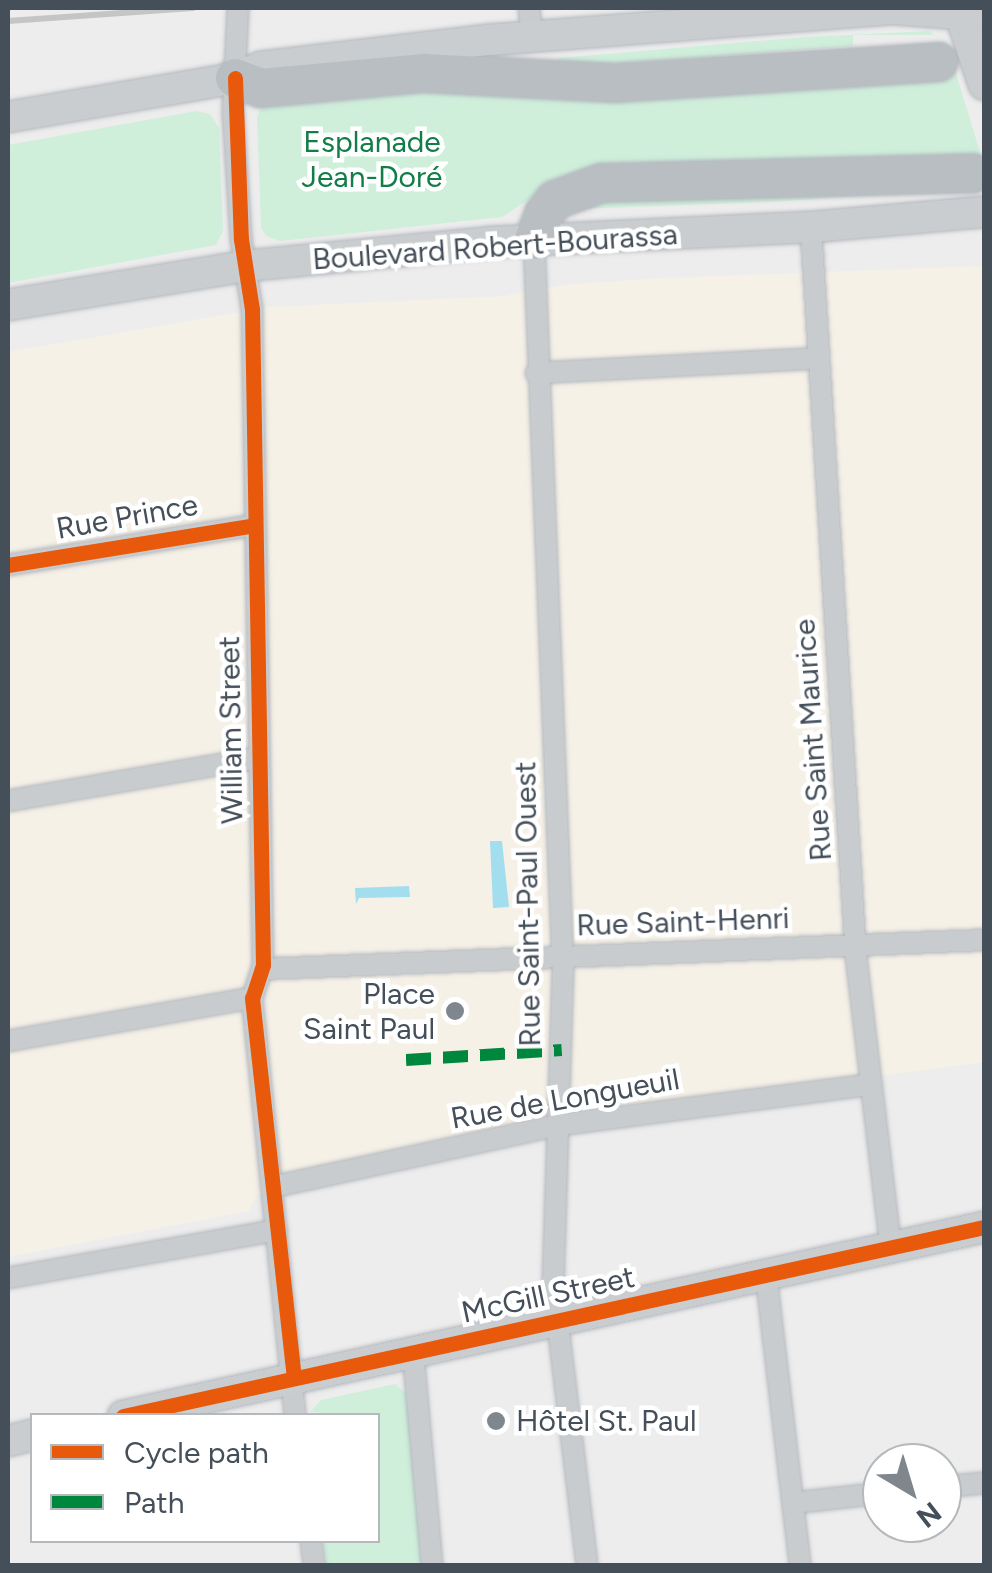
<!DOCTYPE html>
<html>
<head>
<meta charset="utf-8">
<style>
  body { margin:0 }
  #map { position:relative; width:992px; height:1573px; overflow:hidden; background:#eeeded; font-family:Figtree,sans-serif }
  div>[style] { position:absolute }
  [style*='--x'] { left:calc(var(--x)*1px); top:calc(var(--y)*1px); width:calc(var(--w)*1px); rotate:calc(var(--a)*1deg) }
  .commercial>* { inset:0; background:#f6f1e7 }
  .green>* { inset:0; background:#cfefdb }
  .water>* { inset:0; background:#a2deee }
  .roads { filter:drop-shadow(0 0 2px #b2b7bd) drop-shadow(0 0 2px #b2b7bd) }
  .street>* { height:20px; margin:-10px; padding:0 10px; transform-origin:10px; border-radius:10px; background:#c9ccce }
  .secondary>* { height:30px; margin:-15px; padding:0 15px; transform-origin:15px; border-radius:15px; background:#c9cdd0 }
  .highway>* { height:38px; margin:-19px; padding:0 19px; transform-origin:19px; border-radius:19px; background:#b9bec3 }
  .rail>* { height:6px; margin:-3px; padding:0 3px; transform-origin:3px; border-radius:3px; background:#c3c5c7 }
  .quiet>* { height:12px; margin-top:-6px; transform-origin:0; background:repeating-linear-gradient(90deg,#00873e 0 25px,transparent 0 37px) }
  .cycleway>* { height:15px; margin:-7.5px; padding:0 7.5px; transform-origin:7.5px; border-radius:7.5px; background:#e8590c }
  .dots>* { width:28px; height:28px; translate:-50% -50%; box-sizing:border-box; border:5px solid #fff; border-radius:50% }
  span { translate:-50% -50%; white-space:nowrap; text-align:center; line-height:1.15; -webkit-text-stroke:9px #fff; paint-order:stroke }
  .park-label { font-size:30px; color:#127d48 }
  .street-label { font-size:30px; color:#444f5a }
  .poi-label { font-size:30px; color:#444f5a }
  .right { translate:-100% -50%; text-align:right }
  .left { translate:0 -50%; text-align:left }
  .frame { position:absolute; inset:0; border:10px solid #444f5a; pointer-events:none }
  .legend { position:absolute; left:30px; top:1413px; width:350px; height:130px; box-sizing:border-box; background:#fff; border:2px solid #b4b9bd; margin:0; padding:12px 18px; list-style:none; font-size:30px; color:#444f5a }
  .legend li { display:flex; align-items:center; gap:20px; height:50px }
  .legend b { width:50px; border:2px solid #b4b9bd }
  .north { position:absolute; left:862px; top:1443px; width:100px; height:100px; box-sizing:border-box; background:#fff; border:2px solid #b4b9bd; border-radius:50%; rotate:142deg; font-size:28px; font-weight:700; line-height:40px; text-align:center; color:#444f5a }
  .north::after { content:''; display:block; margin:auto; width:35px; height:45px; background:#80868d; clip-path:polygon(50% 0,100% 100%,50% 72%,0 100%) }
</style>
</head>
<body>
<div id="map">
  <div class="commercial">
    <div style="clip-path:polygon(984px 266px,984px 1062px,549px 1121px,548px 1139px,257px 1194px,249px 1211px,8px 1257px,8px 352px,269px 307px,505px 296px,563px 285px,661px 278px)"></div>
  </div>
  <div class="green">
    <div style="clip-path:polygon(929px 31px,934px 35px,853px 35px,853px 46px,627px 63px,559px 65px,558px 58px,806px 37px)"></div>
    <div style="clip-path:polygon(946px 41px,984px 165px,543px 190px,502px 217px,280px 241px,266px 236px,261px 228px,257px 118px,262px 104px)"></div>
    <div style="clip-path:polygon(196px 111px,210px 114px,219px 128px,223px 231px,216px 245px,8px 283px,8px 145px)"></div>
    <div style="clip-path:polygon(907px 193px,770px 202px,574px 209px,587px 200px)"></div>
    <div style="clip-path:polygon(395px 1384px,408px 1395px,424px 1565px,326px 1565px,323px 1541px,378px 1540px,378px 1416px,310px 1412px,321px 1400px)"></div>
  </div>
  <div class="water">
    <div style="clip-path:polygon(490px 841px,502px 841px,509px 907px,493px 908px)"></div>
    <div style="clip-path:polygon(409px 886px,410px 897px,359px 898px,356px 904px,355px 888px)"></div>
  </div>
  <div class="roads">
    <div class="street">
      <div style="--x:238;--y:8;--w:103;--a:92.8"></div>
      <div style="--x:233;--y:111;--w:128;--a:86.4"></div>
      <div style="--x:241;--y:239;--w:71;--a:81.1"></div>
      <div style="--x:252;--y:309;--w:656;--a:89.04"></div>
      <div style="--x:263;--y:965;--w:35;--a:108"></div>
      <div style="--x:252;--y:998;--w:420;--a:84.1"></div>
      <div style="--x:529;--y:8;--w:28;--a:84"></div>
      <div style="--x:811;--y:227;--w:730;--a:86.47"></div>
      <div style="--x:856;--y:956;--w:294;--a:83.2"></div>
      <div style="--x:534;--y:240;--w:729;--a:87.72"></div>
      <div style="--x:563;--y:968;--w:316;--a:91.8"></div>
      <div style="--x:553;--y:1284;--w:284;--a:83.1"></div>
      <div style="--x:536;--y:373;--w:283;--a:-3"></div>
      <div style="--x:8;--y:565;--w:250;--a:-9.2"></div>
      <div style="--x:8;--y:801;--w:254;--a:-9.8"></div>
      <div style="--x:263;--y:969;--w:722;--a:-2.3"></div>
      <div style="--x:8;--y:1041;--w:248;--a:-10"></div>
      <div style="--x:272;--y:1187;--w:294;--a:-12.2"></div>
      <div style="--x:559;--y:1125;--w:313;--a:-7.4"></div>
      <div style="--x:766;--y:1275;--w:293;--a:83.3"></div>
      <div style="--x:8;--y:1278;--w:273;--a:-10.1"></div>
      <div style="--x:413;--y:1352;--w:215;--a:84.9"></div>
      <div style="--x:942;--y:1487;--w:42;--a:-5.4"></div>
      <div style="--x:793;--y:1503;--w:90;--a:-6.4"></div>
      <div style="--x:311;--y:1540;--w:26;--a:83"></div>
    </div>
    <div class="secondary">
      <div style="--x:958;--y:8;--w:81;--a:71.3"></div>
      <div style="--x:8;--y:117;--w:230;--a:-9.7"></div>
      <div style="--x:235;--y:78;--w:28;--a:-23"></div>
      <div style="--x:261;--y:67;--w:229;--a:-6.8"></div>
      <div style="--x:488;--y:40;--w:407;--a:-4.4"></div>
      <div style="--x:894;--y:9;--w:90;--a:4.4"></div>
      <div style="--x:8;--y:305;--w:240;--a:-9.3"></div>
      <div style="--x:245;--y:266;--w:248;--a:-5.5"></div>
      <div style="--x:492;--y:242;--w:319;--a:-2.7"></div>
      <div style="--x:811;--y:227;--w:174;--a:-5"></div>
      <div style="--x:123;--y:1416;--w:881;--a:-12.38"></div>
      <div style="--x:8;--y:1441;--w:25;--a:-14"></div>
    </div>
    <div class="highway">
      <div style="--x:235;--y:78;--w:28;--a:21"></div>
      <div style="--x:261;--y:88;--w:164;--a:-5.3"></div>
      <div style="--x:424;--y:73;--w:191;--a:3"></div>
      <div style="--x:615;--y:83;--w:324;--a:-3.7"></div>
      <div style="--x:534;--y:240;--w:28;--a:-69"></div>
      <div style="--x:544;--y:214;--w:18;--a:-52"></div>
      <div style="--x:555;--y:200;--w:50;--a:-19.9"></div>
      <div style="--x:602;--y:183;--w:371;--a:-1.5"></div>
    </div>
  </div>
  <div class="rail">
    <div style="--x:8;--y:21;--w:185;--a:-4"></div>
  </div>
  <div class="quiet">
    <div style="--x:406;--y:1060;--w:156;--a:-3.7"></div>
  </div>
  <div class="cycleway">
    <div style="--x:235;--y:78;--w:161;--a:87.9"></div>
    <div style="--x:241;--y:239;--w:71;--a:81.1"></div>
    <div style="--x:252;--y:309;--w:656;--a:89.04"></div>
    <div style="--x:263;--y:965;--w:35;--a:108"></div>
    <div style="--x:252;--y:998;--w:382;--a:83.7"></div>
    <div style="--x:8;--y:565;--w:250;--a:-9.2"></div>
    <div style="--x:123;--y:1416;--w:881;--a:-12.38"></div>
  </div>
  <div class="dots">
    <div style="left:455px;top:1011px;background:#80868d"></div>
    <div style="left:496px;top:1421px;background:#80868d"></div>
  </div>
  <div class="park-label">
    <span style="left:372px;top:159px">Esplanade<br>Jean-Doré</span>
  </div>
  <div class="street-label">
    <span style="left:495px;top:247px;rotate:-4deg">Boulevard Robert-Bourassa</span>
    <span style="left:127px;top:517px;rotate:-10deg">Rue Prince</span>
    <span style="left:231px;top:730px;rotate:-91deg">William Street</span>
    <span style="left:813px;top:740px;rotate:-94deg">Rue Saint Maurice</span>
    <span style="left:528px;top:904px;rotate:-91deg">Rue Saint-Paul Ouest</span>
    <span style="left:683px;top:922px;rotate:-2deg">Rue Saint-Henri</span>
    <span style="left:565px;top:1099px;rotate:-10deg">Rue de Longueuil</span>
    <span style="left:548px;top:1295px;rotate:-12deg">McGill Street</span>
  </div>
  <div class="poi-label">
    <span class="right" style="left:435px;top:1011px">Place<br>Saint Paul</span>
    <span class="left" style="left:516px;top:1421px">Hôtel St. Paul</span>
  </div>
  <div class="frame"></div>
  <ul class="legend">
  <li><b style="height:12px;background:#e8590c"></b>Cycle path</li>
  <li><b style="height:12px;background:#00873e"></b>Path</li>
  </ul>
  <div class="north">N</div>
</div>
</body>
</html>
